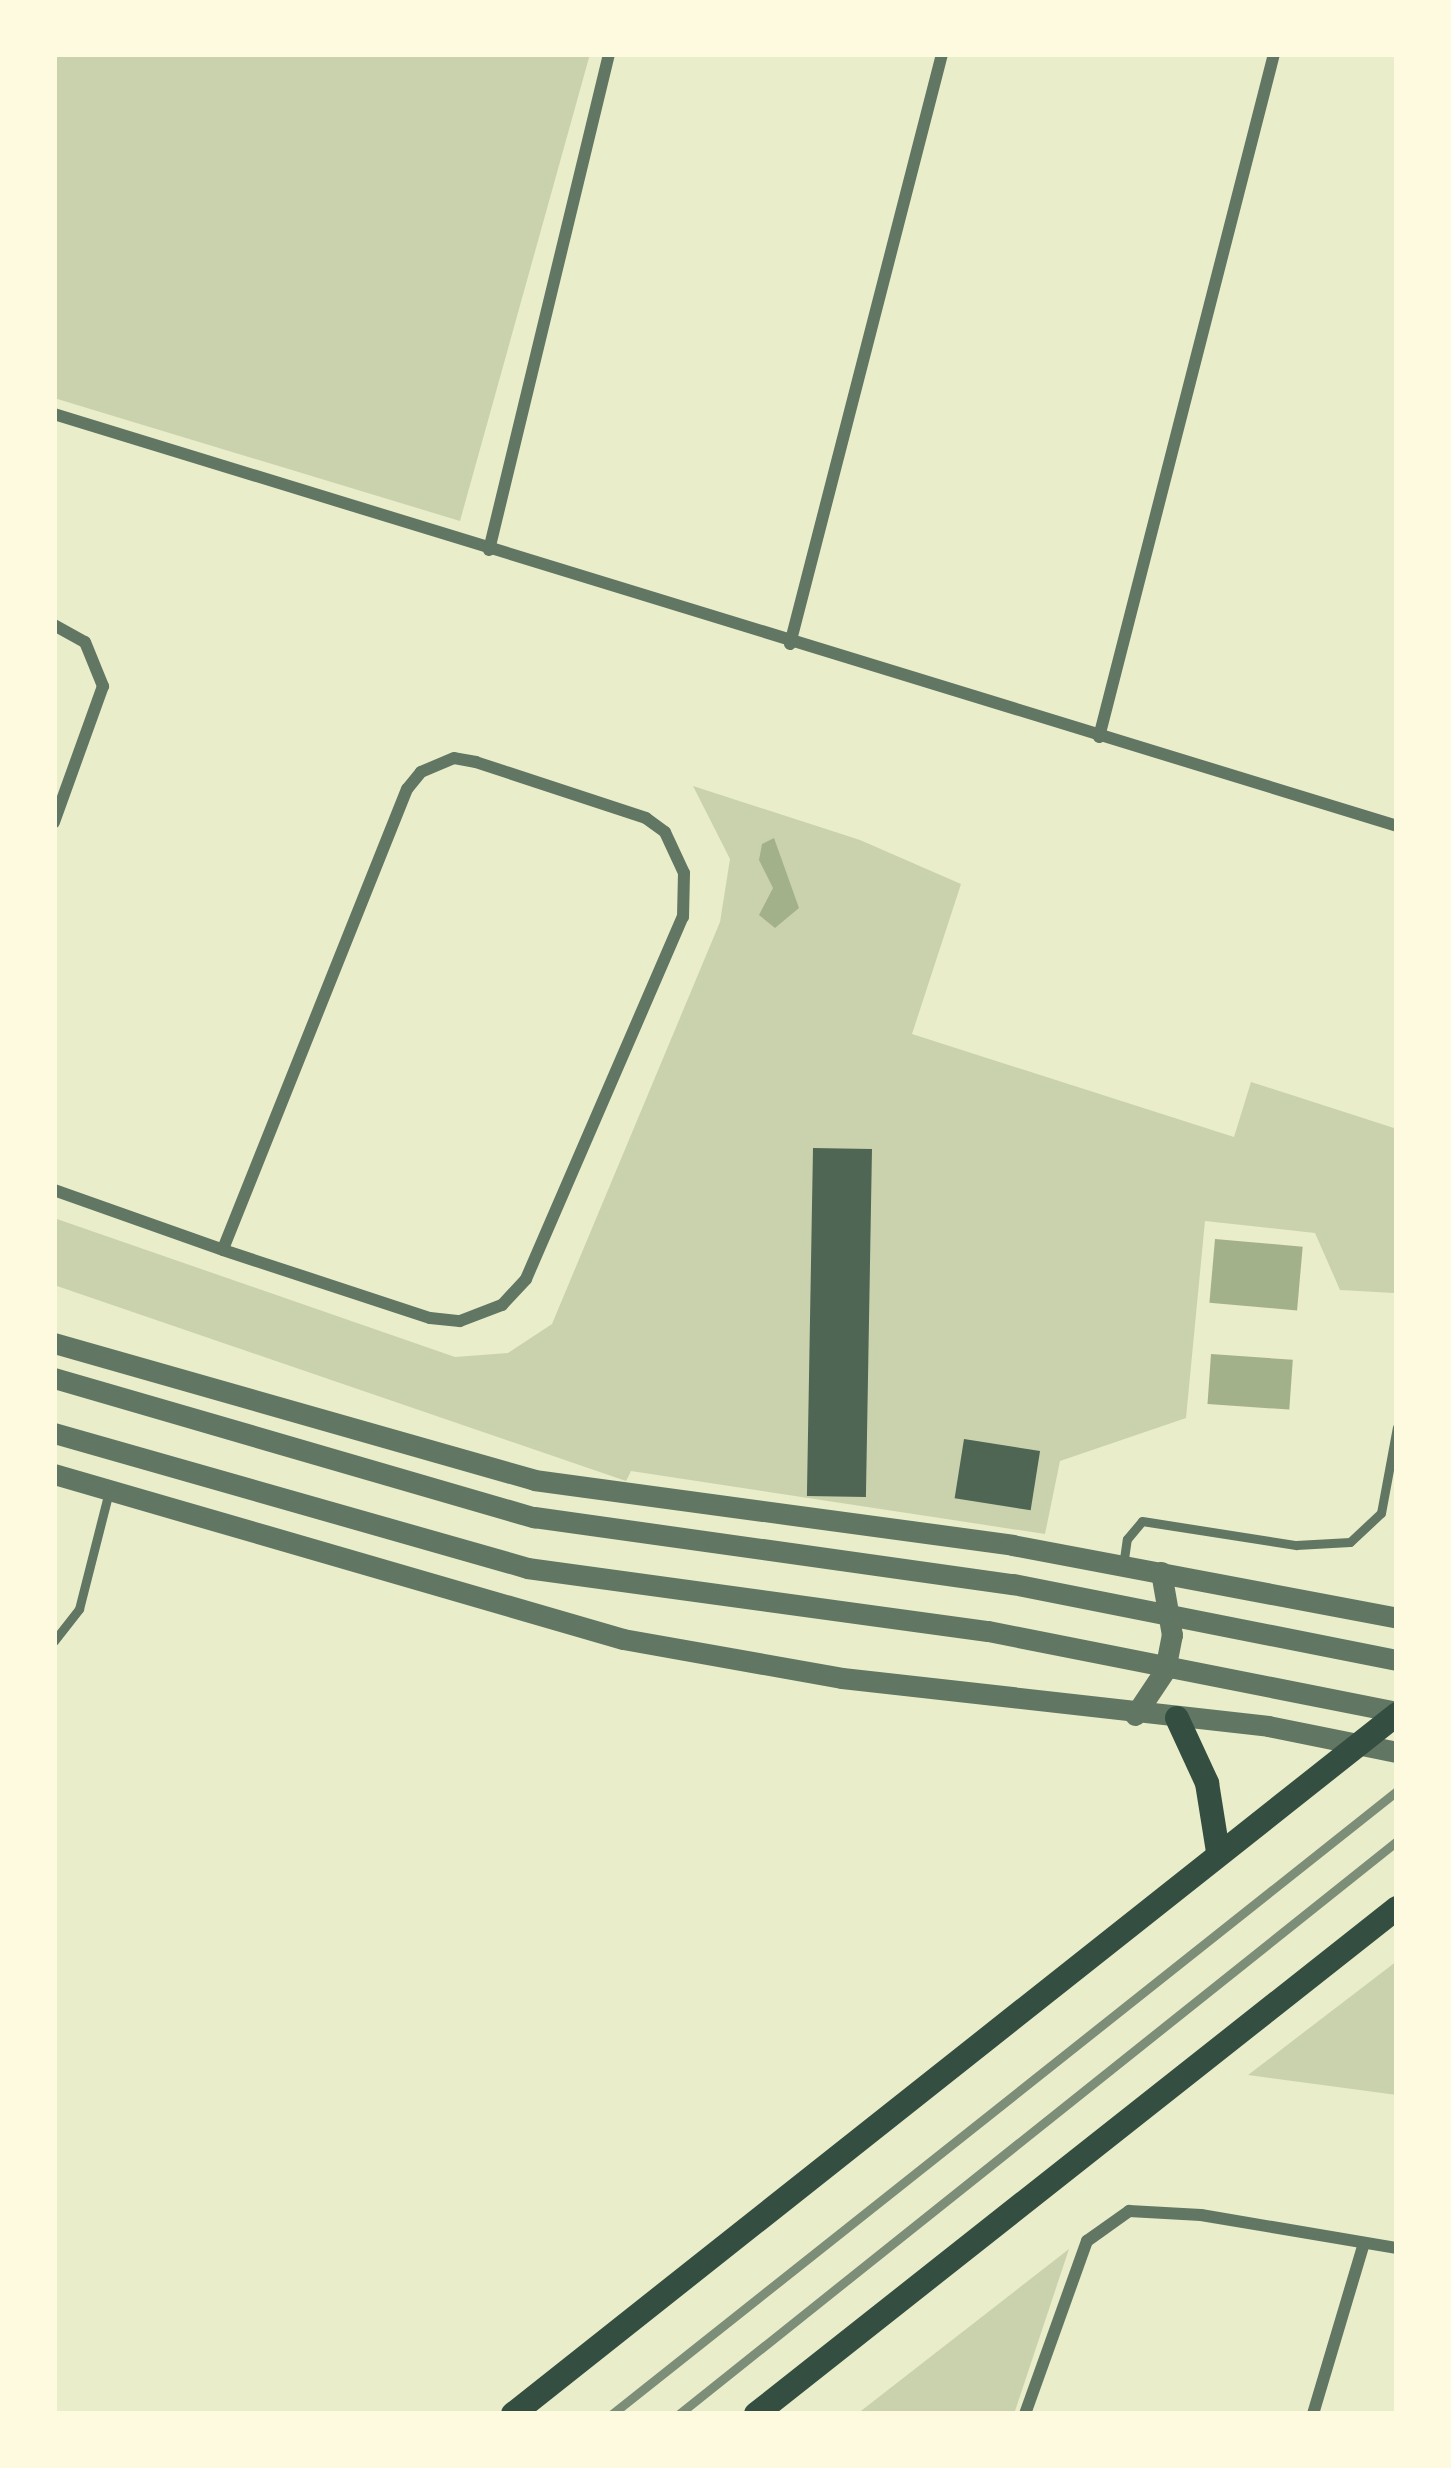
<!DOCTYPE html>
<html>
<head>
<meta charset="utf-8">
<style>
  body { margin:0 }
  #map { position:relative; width:1451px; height:2468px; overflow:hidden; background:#e9edc9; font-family:Spectral,serif }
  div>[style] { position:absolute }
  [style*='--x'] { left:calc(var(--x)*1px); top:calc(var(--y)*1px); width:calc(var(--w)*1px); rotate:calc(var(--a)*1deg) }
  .green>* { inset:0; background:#cad2ad }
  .water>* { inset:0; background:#a3b18a; transform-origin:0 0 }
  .building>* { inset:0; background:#4f6655; transform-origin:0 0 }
  .service>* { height:9px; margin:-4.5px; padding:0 4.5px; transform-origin:4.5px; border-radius:4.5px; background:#617663 }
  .minor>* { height:12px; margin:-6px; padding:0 6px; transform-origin:6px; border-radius:6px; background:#617663 }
  .tertiary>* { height:21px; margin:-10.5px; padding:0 10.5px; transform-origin:10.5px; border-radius:10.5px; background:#617663 }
  .secondary>* { height:24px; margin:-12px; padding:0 12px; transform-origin:12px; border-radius:12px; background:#344e41 }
  .rail>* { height:9px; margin:-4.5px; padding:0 4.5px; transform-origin:4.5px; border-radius:4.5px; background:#7c8e77 }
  span { translate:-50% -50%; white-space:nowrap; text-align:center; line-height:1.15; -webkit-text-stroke:12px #fefae0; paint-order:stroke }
  .frame { position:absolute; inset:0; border:57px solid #fefae0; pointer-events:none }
</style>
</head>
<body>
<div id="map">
  <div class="green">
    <div style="clip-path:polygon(54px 54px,590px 54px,460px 521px,54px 398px)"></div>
    <div style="clip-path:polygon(693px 786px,860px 840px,961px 884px,912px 1034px,1234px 1137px,1251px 1082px,1397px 1129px,1394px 1293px,1340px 1290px,1315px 1233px,1205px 1221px,1186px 1418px,1060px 1461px,1045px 1534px,631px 1471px,626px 1481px,54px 1285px,54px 1218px,455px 1357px,508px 1353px,552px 1324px,720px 922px,730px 859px)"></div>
    <div style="clip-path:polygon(1397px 1961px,1397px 2095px,1248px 2075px)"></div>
    <div style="clip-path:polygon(1069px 2249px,1014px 2414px,857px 2414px)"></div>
  </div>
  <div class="water">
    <div style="clip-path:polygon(774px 838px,799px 908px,775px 928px,759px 915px,773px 888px,759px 860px,762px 844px)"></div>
    <div style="left:1215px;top:1239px;width:88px;height:64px;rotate:5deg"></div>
    <div style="left:1211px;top:1354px;width:82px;height:50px;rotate:4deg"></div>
  </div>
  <div class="building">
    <div style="left:813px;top:1148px;width:59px;height:348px;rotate:1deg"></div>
    <div style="left:964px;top:1439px;width:77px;height:60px;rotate:9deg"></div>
  </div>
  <div class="service">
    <div style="--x:1123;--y:1566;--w:27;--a:-82"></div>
    <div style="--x:1127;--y:1539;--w:23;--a:-50"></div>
    <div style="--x:1142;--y:1521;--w:156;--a:8.9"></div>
    <div style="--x:1296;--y:1545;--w:54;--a:-3.2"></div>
    <div style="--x:1350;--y:1542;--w:42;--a:-43.1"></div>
    <div style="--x:1381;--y:1513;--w:87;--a:-79.5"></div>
    <div style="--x:54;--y:1641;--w:41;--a:-52"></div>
    <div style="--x:79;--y:1609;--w:122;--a:-75.7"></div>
  </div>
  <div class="minor">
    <div style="--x:54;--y:414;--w:1405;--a:17.05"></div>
    <div style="--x:489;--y:550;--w:510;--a:-76.4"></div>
    <div style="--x:54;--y:625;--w:35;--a:29"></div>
    <div style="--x:85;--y:642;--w:48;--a:67.8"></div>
    <div style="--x:103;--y:686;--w:145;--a:109.8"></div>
    <div style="--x:790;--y:644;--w:609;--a:-75.55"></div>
    <div style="--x:1099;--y:737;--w:705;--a:-75.63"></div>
    <div style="--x:54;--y:1190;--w:179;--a:19.5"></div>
    <div style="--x:223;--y:1250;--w:218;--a:18.2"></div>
    <div style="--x:430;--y:1318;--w:30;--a:6"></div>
    <div style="--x:460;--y:1321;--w:45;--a:-20.9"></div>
    <div style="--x:502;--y:1305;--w:35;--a:-47"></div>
    <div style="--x:526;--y:1279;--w:395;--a:-66.6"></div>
    <div style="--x:683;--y:917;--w:44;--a:-88.7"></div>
    <div style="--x:684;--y:873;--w:45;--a:-114.9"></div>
    <div style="--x:665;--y:832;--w:24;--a:-144"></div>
    <div style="--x:646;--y:818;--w:179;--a:-161.8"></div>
    <div style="--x:476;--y:762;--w:22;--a:-170"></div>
    <div style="--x:454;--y:758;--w:36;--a:157"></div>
    <div style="--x:421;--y:772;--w:22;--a:129"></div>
    <div style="--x:407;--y:789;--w:496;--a:111.8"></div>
    <div style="--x:1025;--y:2414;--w:184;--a:-70.3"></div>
    <div style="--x:1087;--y:2241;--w:52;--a:-35.5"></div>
    <div style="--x:1129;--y:2211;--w:72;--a:3.2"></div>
    <div style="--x:1201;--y:2215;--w:199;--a:9.6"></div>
    <div style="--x:1313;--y:2414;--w:178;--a:-73.4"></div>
  </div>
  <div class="tertiary">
    <div style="--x:54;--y:1343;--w:499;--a:15.9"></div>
    <div style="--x:534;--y:1480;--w:482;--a:7.7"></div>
    <div style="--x:1012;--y:1545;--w:392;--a:10.7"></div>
    <div style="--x:54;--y:1378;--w:500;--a:16.2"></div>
    <div style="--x:534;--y:1517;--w:484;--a:8"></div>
    <div style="--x:1013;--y:1584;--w:391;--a:11.2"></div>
    <div style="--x:54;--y:1433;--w:492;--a:15.9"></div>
    <div style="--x:527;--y:1568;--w:465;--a:7.8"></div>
    <div style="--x:988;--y:1631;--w:417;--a:11.2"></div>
    <div style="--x:54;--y:1474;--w:592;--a:16.17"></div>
    <div style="--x:623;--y:1639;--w:222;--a:10.1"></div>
    <div style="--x:842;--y:1678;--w:429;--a:6.4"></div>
    <div style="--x:1268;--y:1726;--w:132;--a:11.4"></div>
    <div style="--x:1135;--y:1715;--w:54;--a:-56.3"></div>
    <div style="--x:1165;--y:1670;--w:36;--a:-79"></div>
    <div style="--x:1172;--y:1635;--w:64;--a:-99.9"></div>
  </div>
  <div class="secondary">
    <div style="--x:1177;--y:1718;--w:72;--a:65.2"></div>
    <div style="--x:1207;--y:1783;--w:70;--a:80.9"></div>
    <div style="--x:513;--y:2414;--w:1128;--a:-38.37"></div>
    <div style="--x:756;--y:2414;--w:817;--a:-38.29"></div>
  </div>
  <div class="rail">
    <div style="--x:612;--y:2414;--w:1002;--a:-38.44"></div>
    <div style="--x:679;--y:2414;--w:919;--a:-38.59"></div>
  </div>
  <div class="frame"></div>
</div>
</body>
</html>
